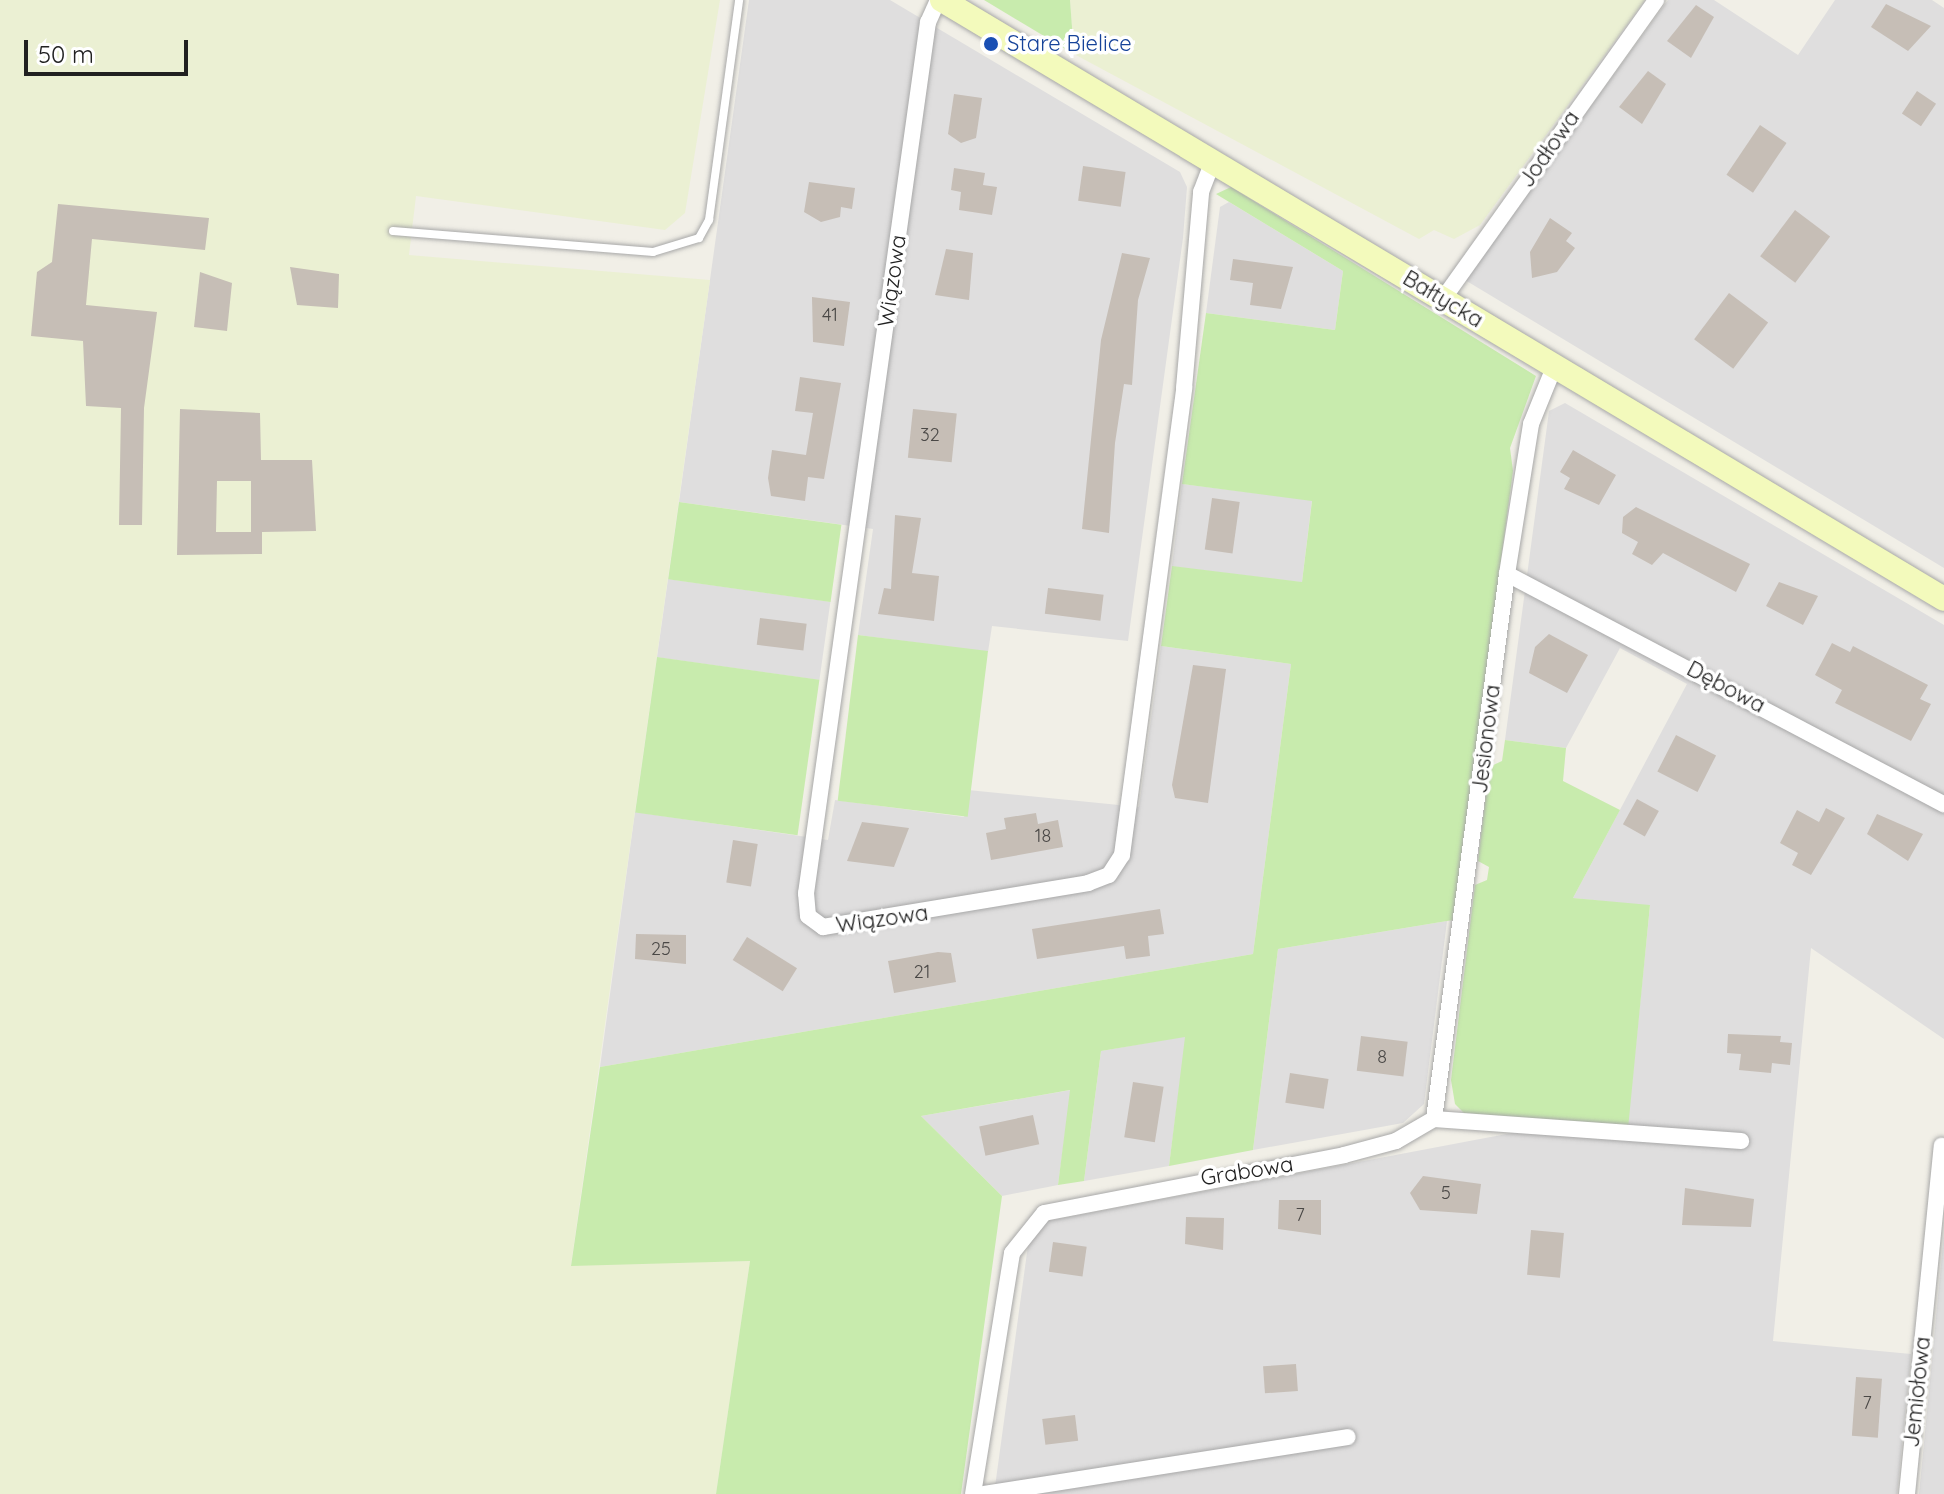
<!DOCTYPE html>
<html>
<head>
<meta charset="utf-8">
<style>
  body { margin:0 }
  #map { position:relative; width:1944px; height:1494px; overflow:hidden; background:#f1efe7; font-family:Quicksand,sans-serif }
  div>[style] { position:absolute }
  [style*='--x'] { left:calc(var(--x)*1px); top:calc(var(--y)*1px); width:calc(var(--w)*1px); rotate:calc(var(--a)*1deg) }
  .residential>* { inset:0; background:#dfdede; transform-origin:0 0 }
  .farmland>* { inset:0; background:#ebf0d3 }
  .grass>* { inset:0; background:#c8ebad; transform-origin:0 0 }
  .building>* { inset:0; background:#c6beb6; transform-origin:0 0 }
  .roads { filter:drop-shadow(0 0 2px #a8a8a8) drop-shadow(0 0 2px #a8a8a8) }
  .lane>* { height:8px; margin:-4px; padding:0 4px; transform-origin:4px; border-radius:4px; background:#fff }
  .street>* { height:16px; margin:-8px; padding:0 8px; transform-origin:8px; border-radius:8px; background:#fff }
  .secondary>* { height:24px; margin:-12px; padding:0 12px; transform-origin:12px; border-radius:12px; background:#f3fabc }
  .dots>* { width:22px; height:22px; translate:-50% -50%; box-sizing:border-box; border:4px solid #fff; border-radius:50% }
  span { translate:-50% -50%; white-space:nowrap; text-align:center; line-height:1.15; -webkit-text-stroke:7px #fff; paint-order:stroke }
  .number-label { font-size:18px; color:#4a4846 }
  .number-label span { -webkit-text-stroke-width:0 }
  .transit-label { font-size:22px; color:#164399 }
  .left { translate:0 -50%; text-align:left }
  .street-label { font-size:22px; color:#212121 }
  .scale { position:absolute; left:24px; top:40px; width:164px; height:36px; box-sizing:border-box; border:4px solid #212121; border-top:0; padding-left:10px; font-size:24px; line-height:28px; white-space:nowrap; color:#212121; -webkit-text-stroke:6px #fff; paint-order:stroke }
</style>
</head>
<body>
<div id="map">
  <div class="residential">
    <div style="clip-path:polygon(749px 0,890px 0,1180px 172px,1187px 187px,1183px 238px,1128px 641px,992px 626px,988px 652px,858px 635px,873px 529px,679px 502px)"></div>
    <div style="clip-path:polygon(1668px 0,1714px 0,1798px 55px,1835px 0,1932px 0,1944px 8px,1944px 568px,1465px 280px)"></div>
    <div style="clip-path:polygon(1229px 202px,1343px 271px,1335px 330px,1206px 313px,1220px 207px)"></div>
    <div style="clip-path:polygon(1565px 403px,1944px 625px,1944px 1039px,1811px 948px,1773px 1341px,1911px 1354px,1897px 1494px,994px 1494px,1029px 1238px,1047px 1221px,1517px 1132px,1626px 1141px,1650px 906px,1573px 898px,1687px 684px,1620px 648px,1566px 748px,1505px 740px,1549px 411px)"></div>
    <div style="left:1182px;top:484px;width:131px;height:83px;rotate:7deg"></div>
    <div style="left:668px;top:579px;width:164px;height:79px;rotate:8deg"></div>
    <div style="clip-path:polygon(1161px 646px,1291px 664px,1253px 954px,600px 1067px,635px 812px,828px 840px,835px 800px,964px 817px,968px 790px,1139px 807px)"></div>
    <div style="clip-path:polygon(1447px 921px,1424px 1104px,1403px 1123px,1253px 1150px,1278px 949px)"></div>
    <div style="clip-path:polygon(1186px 1036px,1169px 1166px,1084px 1181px,1101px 1051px)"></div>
    <div style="clip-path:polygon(1071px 1090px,1058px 1185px,1002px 1196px,921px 1116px)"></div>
    <div style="clip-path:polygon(1944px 1233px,1944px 1494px,1919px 1494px,1924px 1443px)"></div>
  </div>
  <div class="farmland">
    <div style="clip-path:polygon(0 0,720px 0,685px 213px,665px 230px,416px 196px,409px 255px,710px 280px,571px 1265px,750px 1261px,716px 1494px,0 1494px)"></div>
    <div style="clip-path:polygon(1070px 0,1645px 0,1480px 225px,1454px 239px,1434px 230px,1419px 239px,1074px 54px)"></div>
  </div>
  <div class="grass">
    <div style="clip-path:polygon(984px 0,1070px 0,1074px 54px)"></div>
    <div style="clip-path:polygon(1231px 187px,1536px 376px,1510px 448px,1513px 471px,1453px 920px,1278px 949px,1253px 1150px,1169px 1166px,1185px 1037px,1101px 1051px,1084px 1181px,1058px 1185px,1070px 1090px,921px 1116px,1002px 1196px,961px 1494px,716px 1494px,750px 1261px,571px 1266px,600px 1067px,1253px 954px,1291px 664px,1161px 646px,1172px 566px,1302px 582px,1312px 501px,1182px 484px,1206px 313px,1335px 330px,1343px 271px,1216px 194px)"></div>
    <div style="left:679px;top:502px;width:164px;height:78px;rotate:8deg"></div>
    <div style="left:858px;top:635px;width:131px;height:167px;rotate:7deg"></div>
    <div style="left:657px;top:657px;width:164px;height:157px;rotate:8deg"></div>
    <div style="clip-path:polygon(1505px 740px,1566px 748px,1563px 781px,1620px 810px,1573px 898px,1650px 905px,1628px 1129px,1464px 1113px,1455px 1104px,1451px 1080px,1475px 885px,1487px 880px,1489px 867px,1478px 861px,1489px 767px,1502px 761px)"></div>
  </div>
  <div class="building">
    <div style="clip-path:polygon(1886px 4px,1931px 26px,1908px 51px,1871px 27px)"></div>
    <div style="clip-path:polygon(1696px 5px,1714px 17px,1691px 58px,1667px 41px)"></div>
    <div style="clip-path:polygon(1648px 71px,1666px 84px,1642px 124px,1619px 107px)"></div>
    <div style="left:1917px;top:91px;width:23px;height:27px;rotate:34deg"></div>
    <div style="clip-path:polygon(954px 94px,982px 98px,976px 138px,961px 143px,948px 134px)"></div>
    <div style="left:1760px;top:125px;width:32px;height:60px;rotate:34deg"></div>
    <div style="left:1083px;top:166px;width:43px;height:35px;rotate:8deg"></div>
    <div style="clip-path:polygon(954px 168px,985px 173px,983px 185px,997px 187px,992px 215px,959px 210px,961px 192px,951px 190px)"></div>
    <div style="clip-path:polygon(809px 182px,855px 188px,852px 209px,841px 207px,840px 217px,821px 222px,804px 212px)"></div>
    <div style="clip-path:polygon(58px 204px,209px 218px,205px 250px,92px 239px,86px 305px,157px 312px,144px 408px,142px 525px,119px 525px,121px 408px,86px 406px,83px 341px,31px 336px,37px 272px,52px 262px)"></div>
    <div style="left:1795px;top:210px;width:44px;height:58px;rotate:37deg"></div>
    <div style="clip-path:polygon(1550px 218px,1572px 233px,1566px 241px,1575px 248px,1557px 272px,1532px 278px,1530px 252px)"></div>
    <div style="clip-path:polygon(946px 249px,973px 253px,969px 300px,935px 295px)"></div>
    <div style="clip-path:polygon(1122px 253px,1150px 258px,1138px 300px,1132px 385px,1124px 384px,1115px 443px,1109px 533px,1082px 529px,1101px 340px)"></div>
    <div style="clip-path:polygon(1233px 259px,1293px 267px,1281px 309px,1250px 305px,1253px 283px,1230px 280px)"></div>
    <div style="clip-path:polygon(290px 267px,339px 274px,338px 308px,297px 305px)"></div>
    <div style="clip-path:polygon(200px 272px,232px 283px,227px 331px,194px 327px)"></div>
    <div style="left:1729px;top:293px;width:49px;height:58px;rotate:37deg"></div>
    <div style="clip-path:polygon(812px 297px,850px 302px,844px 346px,813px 342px)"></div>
    <div style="clip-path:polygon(800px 377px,841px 383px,824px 479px,808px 477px,805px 501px,771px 496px,768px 478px,772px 450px,806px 455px,813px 413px,795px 411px)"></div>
    <div style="clip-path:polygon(evenodd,180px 409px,260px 413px,261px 460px,312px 460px,316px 531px,262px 532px,262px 554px,177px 555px,180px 409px,217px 481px,251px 481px,251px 532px,216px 532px,217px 481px)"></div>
    <div style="left:913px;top:409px;width:44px;height:49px;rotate:6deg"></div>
    <div style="clip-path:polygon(1573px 450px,1616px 475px,1599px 505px,1564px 489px,1570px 478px,1560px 472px)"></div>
    <div style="left:1212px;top:498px;width:28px;height:52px;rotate:8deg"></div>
    <div style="clip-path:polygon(1636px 507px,1750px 564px,1736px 592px,1663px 553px,1652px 565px,1632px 554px,1638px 542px,1622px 533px,1623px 517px)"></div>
    <div style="clip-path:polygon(895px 515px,921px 518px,912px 573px,939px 576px,934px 621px,878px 614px,884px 588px,891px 589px)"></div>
    <div style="clip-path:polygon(1779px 582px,1818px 596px,1803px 625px,1766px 606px)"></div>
    <div style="left:1048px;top:588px;width:56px;height:26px;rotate:7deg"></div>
    <div style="left:760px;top:618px;width:47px;height:27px;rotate:7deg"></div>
    <div style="clip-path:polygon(1549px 634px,1588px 655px,1567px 693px,1529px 673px,1535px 647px)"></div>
    <div style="clip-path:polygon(1832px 643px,1850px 652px,1853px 646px,1928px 685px,1920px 699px,1931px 704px,1911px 741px,1835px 703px,1842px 690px,1815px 675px)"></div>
    <div style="clip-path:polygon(1193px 665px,1226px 669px,1208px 803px,1175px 798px,1172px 785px)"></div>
    <div style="left:1676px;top:735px;width:45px;height:41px;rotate:27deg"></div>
    <div style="left:1637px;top:799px;width:25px;height:29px;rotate:29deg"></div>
    <div style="clip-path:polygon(1826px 808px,1845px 818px,1811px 875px,1792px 865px,1798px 853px,1780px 843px,1797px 810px,1819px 822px)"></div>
    <div style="clip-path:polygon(1036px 813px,1038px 824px,1058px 820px,1063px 847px,991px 860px,986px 833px,1006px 829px,1004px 818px)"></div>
    <div style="clip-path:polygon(1877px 814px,1923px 834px,1908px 861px,1867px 834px)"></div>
    <div style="clip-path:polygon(862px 822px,909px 828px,894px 867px,847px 861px)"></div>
    <div style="left:733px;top:840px;width:25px;height:43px;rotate:9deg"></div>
    <div style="clip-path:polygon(1160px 909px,1164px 934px,1148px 936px,1150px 956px,1126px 959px,1124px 946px,1037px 959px,1032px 929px)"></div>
    <div style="clip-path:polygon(636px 934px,686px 935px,686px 964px,635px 959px)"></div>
    <div style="left:747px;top:937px;width:59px;height:27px;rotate:32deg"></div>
    <div style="clip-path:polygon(938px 952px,951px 953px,956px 982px,894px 993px,888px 961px)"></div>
    <div style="clip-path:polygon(1728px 1034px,1781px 1036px,1780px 1042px,1792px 1043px,1790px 1065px,1772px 1063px,1771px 1073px,1739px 1070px,1741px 1054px,1727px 1053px)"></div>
    <div style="left:1361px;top:1036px;width:47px;height:35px;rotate:7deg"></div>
    <div style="left:1290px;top:1073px;width:39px;height:30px;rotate:9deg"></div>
    <div style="left:1133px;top:1082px;width:31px;height:56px;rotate:9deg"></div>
    <div style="left:1033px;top:1115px;width:30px;height:55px;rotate:78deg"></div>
    <div style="clip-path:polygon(1423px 1176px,1481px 1184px,1477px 1214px,1420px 1210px,1410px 1193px)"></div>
    <div style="clip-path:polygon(1685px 1188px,1754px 1199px,1751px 1227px,1682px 1225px)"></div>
    <div style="clip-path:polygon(1279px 1200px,1321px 1200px,1321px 1235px,1278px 1229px)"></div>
    <div style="clip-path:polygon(1186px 1217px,1224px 1218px,1223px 1250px,1185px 1244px)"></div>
    <div style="left:1531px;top:1230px;width:33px;height:45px;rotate:5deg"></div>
    <div style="left:1053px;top:1242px;width:34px;height:30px;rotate:8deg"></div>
    <div style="left:1296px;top:1364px;width:27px;height:33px;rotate:86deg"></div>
    <div style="left:1856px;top:1377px;width:26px;height:59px;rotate:4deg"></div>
    <div style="left:1075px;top:1415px;width:26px;height:33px;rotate:83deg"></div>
  </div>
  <div class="roads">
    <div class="lane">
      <div style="--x:393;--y:231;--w:261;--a:4.6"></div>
      <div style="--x:653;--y:252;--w:48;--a:-16.9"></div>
      <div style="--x:699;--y:238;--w:21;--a:-61"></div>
      <div style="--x:709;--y:220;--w:222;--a:-82.2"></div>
    </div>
    <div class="street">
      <div style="--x:938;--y:0;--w:24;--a:114"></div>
      <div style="--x:928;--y:22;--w:880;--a:97.97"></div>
      <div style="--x:806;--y:893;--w:23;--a:85"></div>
      <div style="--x:808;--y:916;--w:19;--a:36"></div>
      <div style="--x:823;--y:927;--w:269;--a:-9.4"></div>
      <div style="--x:1088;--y:883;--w:22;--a:-21"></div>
      <div style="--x:1109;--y:875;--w:24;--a:-57"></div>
      <div style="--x:1122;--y:855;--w:471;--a:-82.4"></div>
      <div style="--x:1184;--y:388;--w:197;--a:-85"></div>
      <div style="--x:1201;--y:192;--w:34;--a:-69"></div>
      <div style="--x:1443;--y:299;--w:367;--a:-54.5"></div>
      <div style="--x:1507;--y:574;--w:494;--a:27.8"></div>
      <div style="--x:1434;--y:1119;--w:550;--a:-82.37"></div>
      <div style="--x:1507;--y:574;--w:152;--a:-80.9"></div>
      <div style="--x:1531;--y:424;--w:64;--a:-67.9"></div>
      <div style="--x:973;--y:1494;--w:244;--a:-80.8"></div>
      <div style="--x:1012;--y:1253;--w:51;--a:-51.3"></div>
      <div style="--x:1044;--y:1213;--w:306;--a:-10.9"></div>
      <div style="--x:1344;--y:1155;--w:54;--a:-15.1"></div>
      <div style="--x:1396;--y:1141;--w:44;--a:-30.1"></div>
      <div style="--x:1434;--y:1119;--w:308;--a:4.1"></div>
      <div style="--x:984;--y:1494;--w:368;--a:-8.9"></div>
      <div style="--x:1907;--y:1494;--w:350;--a:-84.3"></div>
    </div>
    <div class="secondary">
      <div style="--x:942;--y:0;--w:1167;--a:30.87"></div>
    </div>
  </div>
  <div class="dots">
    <div style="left:991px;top:44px;background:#1a4fb4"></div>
  </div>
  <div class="number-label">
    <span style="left:830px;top:315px">41</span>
    <span style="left:930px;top:435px">32</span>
    <span style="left:1043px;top:836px">18</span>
    <span style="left:661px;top:949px">25</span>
    <span style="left:922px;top:972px">21</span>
    <span style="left:1382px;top:1057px">8</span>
    <span style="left:1446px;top:1193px">5</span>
    <span style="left:1300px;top:1215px">7</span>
    <span style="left:1867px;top:1403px">7</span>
  </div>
  <div class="transit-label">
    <span class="left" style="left:1007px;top:44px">Stare Bielice</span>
  </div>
  <div class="street-label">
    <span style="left:1549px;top:149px;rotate:-55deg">Jodłowa</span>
    <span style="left:892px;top:281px;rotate:-82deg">Wiązowa</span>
    <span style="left:1443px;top:299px;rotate:31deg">Bałtycka</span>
    <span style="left:1726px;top:687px;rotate:28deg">Dębowa</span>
    <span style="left:1486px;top:739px;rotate:-83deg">Jesionowa</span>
    <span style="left:882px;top:919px;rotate:-8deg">Wiązowa</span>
    <span style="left:1247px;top:1171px;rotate:-9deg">Grabowa</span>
    <span style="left:1917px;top:1392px;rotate:-84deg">Jemiołowa</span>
  </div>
  <div class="scale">50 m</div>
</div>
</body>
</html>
